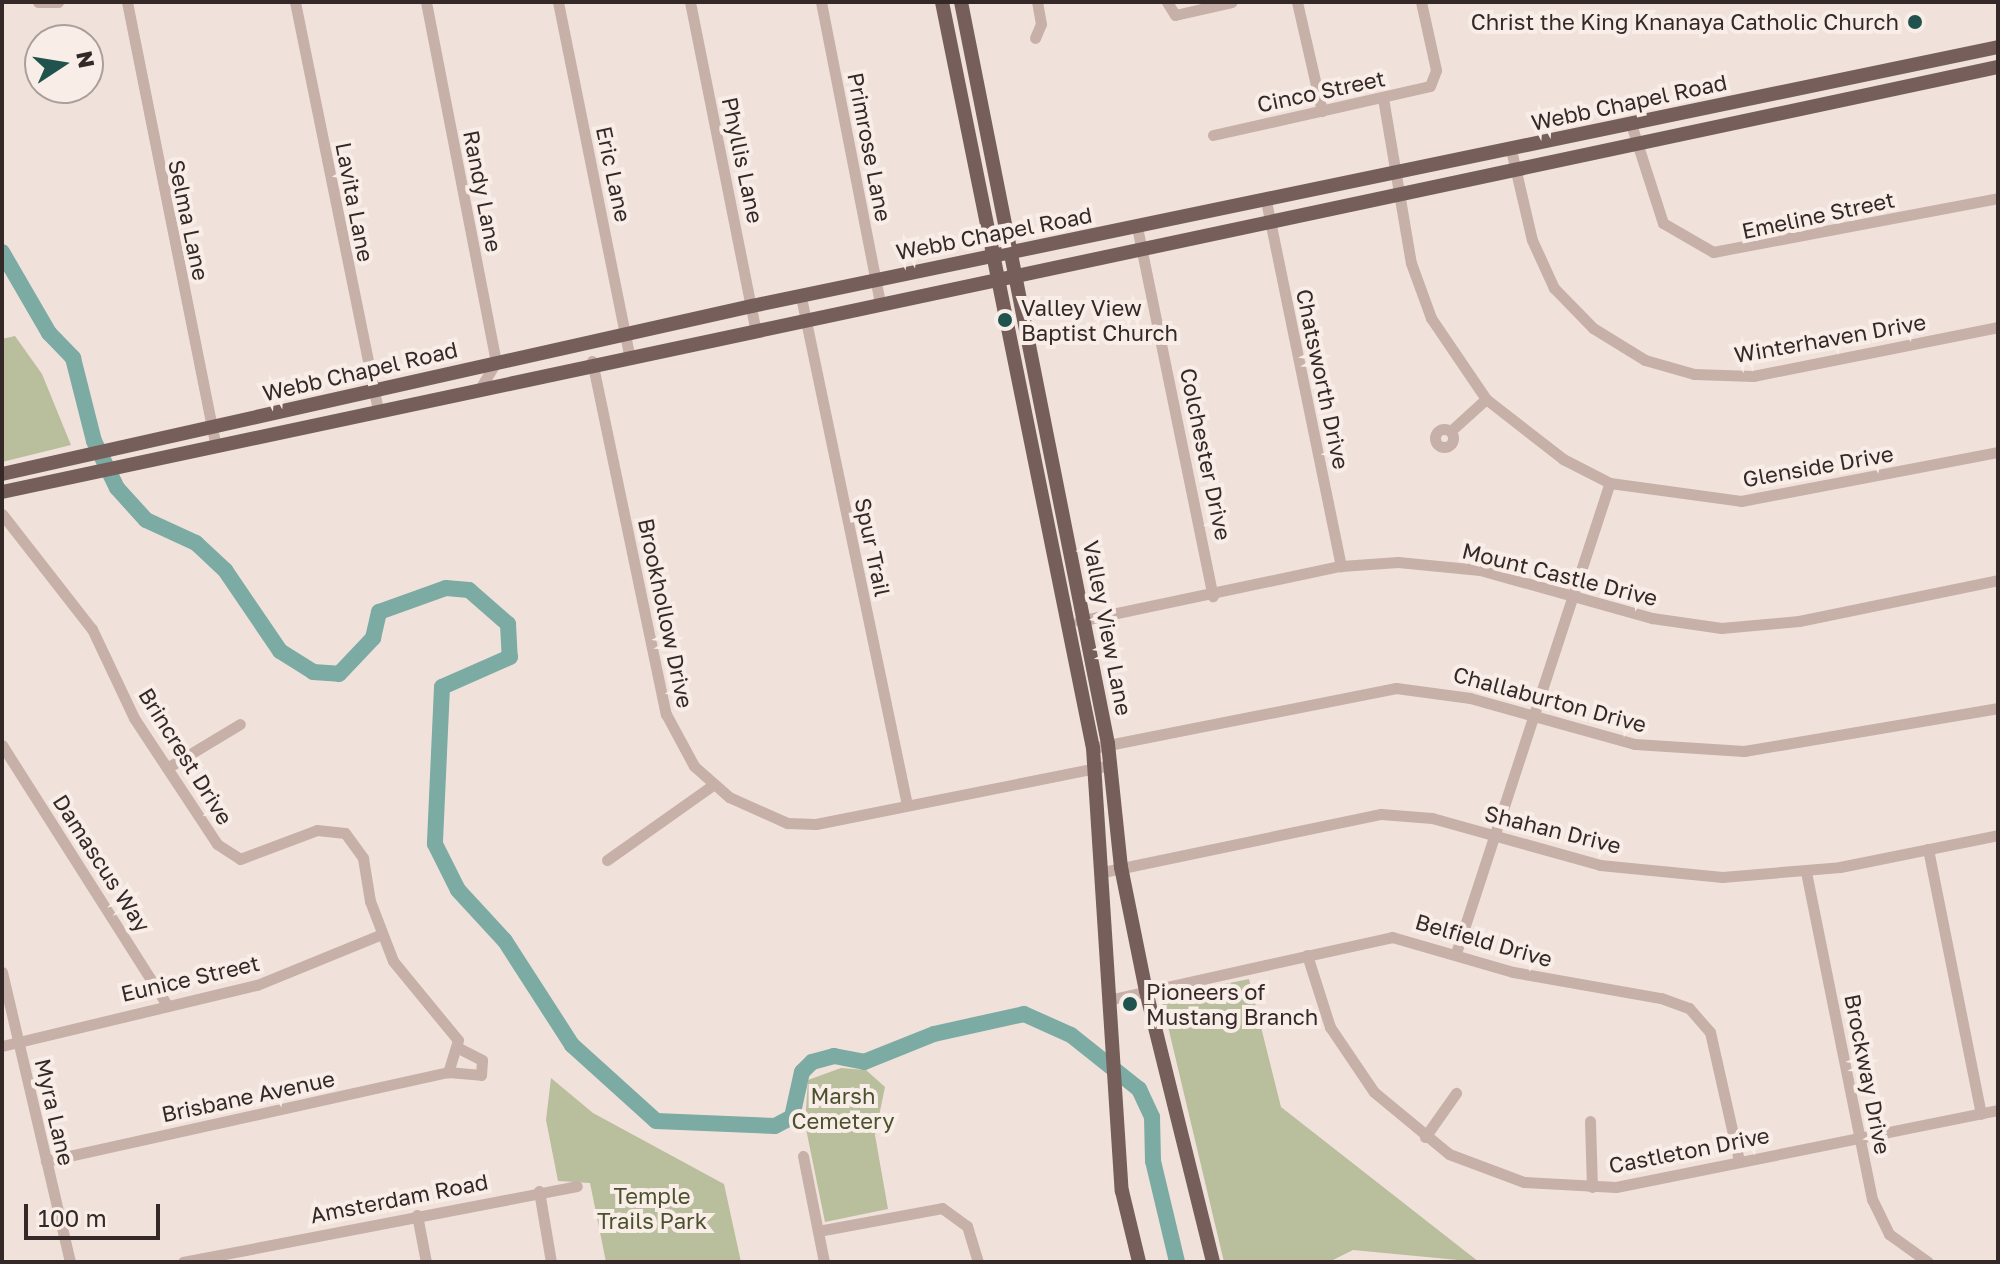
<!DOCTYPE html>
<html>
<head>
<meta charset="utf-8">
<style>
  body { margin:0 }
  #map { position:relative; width:2000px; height:1264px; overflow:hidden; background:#f0e2db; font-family:"Golos Text",sans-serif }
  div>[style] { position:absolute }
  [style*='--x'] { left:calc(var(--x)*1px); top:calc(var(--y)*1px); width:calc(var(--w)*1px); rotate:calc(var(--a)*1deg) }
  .green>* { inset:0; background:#b9be9c }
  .river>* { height:16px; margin:-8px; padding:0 8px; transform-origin:8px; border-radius:8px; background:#7caba4 }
  .minor>* { height:11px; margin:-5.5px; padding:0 5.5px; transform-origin:5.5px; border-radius:5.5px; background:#c7b0a8 }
  .minor>.ring { margin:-5.5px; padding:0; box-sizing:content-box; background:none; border:11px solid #c7b0a8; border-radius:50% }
  .major>* { height:14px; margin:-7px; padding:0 7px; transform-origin:7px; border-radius:7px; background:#765e5a }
  .dots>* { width:22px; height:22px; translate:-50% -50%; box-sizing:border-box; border:4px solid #f8ede7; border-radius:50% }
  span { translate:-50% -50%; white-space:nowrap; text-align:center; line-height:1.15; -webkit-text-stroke:8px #f8ede7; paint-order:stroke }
  .poi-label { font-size:22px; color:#352928 }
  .right { translate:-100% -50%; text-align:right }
  .left { translate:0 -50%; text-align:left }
  .street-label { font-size:22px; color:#352928 }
  .park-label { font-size:22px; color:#4b512d }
  .frame { position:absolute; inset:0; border:4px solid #352928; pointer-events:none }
  .north { position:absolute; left:24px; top:24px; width:80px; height:80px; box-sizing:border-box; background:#f8ede7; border:2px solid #aa9f9b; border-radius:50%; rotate:78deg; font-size:22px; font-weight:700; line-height:32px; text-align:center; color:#352928 }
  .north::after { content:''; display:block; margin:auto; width:28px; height:36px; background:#20534d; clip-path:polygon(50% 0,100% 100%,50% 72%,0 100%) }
  .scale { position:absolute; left:24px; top:1204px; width:136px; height:36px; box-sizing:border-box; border:4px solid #352928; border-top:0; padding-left:10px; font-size:24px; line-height:28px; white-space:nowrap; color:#352928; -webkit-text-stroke:6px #f8ede7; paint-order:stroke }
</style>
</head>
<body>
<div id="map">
  <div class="green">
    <div style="clip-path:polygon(15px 336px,42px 374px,71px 445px,2px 462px,2px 339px)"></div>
    <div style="clip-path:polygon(1249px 979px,1281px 1107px,1479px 1262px,1353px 1250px,1329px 1262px,1224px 1262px,1161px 997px)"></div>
    <div style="clip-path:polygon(841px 1068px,866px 1070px,885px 1087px,875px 1135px,888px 1209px,825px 1222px,805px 1124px,808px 1080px)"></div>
    <div style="clip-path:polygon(551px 1078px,593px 1113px,724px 1184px,741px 1262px,606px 1262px,590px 1183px,558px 1181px,546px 1120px)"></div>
  </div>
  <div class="river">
    <div style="--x:2;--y:252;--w:94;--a:59.9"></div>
    <div style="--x:49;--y:333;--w:35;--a:46"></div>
    <div style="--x:73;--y:358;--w:86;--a:75.8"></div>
    <div style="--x:94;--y:441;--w:52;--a:63.9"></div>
    <div style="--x:117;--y:488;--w:43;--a:47.8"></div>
    <div style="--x:146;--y:520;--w:55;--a:24.7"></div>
    <div style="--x:196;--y:543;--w:40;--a:43"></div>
    <div style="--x:225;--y:570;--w:98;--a:55.8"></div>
    <div style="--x:280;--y:651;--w:39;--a:32"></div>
    <div style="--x:313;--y:672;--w:26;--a:4"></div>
    <div style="--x:339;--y:674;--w:50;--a:-46.6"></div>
    <div style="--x:373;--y:638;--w:27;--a:-77"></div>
    <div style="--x:379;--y:612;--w:71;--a:-19.7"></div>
    <div style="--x:446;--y:588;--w:23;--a:5"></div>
    <div style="--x:469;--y:590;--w:52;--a:41.1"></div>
    <div style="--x:508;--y:624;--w:33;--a:87"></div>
    <div style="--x:510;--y:657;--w:74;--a:156.2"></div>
    <div style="--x:442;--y:687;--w:157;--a:92.6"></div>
    <div style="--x:435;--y:844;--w:51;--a:63.4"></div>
    <div style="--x:458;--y:890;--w:69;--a:47.3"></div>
    <div style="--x:505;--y:941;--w:124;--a:57.2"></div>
    <div style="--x:572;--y:1045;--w:113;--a:42.1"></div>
    <div style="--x:656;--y:1121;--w:119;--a:2.4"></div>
    <div style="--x:775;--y:1126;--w:19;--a:-28"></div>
    <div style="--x:792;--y:1117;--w:46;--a:-77.5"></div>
    <div style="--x:802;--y:1072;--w:14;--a:-45"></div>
    <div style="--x:812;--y:1062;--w:23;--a:-15"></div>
    <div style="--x:834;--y:1056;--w:31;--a:11"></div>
    <div style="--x:864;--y:1062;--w:75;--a:-21.8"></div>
    <div style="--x:934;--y:1034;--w:92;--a:-12.5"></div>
    <div style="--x:1024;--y:1014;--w:51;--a:24.1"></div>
    <div style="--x:1071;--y:1035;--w:87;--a:38.5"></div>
    <div style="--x:1139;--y:1089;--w:31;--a:65"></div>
    <div style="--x:1152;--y:1117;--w:44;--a:88.7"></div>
    <div style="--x:1153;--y:1161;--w:104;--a:76.6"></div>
  </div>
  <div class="minor">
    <div style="--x:38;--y:2;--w:20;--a:0"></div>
    <div style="--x:127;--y:2;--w:453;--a:78.7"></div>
    <div style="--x:295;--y:2;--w:415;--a:78.5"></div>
    <div style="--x:426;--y:2;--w:367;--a:79"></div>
    <div style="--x:496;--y:362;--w:27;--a:121"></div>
    <div style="--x:558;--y:2;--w:359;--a:78.6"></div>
    <div style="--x:690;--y:2;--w:331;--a:78.7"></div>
    <div style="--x:821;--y:2;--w:303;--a:78.9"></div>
    <div style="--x:1167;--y:2;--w:15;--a:58"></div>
    <div style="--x:1175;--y:15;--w:58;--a:-12.8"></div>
    <div style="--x:1297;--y:2;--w:112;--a:77.1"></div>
    <div style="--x:1035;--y:38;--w:15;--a:-67"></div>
    <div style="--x:1041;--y:24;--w:22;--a:-100"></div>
    <div style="--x:1383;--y:98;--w:167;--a:80.4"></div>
    <div style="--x:1411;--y:263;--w:59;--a:70"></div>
    <div style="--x:1431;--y:318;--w:98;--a:55.8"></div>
    <div style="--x:1486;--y:399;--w:98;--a:37.9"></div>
    <div style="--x:1563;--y:459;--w:53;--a:27.1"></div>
    <div style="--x:1610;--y:483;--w:132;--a:7.8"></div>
    <div style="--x:1741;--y:501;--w:262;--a:-10.8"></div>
    <div style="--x:1631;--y:124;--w:104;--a:72.1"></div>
    <div style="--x:1663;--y:223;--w:58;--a:30.1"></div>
    <div style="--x:1713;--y:252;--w:290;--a:-10.7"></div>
    <div style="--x:1213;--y:135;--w:222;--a:-12.7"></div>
    <div style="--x:1430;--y:86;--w:17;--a:-69"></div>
    <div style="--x:1436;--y:70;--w:70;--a:-102.4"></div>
    <div style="--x:1511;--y:150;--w:92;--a:76.9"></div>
    <div style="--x:1532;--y:240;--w:53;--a:65.4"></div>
    <div style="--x:1554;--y:288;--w:56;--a:45.7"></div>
    <div style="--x:1593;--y:328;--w:61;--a:31.6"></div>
    <div style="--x:1645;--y:360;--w:51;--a:15.9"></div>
    <div style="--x:1694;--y:374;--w:59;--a:1.9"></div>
    <div style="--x:1753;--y:376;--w:250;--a:-11.3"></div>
    <div style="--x:1266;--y:201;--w:373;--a:78.4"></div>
    <div style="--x:1137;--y:227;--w:377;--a:78.4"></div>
    <div style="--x:801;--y:297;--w:519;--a:78.21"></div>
    <div style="--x:592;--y:361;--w:361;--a:78.2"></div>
    <div style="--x:666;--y:714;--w:59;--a:61.7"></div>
    <div style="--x:694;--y:766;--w:47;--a:41.5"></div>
    <div style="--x:729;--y:797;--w:64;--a:24.1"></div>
    <div style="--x:787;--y:823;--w:29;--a:2"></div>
    <div style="--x:816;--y:824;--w:300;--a:-11.3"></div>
    <div style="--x:1454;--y:428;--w:43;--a:-42.2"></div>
    <div class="ring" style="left:1435px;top:429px;width:7px;height:7px"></div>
    <div style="--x:2;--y:514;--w:146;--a:52"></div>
    <div style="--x:92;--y:629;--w:98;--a:64.7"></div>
    <div style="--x:134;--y:718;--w:151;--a:56.6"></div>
    <div style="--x:217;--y:844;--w:27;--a:33"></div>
    <div style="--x:240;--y:859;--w:82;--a:-20.6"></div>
    <div style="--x:317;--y:830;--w:28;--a:6"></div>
    <div style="--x:345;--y:833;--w:31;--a:54"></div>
    <div style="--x:363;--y:858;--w:44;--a:80.8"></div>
    <div style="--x:370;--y:901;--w:64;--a:69"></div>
    <div style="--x:393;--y:961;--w:102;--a:50.6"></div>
    <div style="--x:458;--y:1040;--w:34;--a:107"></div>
    <div style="--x:448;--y:1072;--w:412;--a:167.5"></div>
    <div style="--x:1079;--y:621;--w:268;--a:-11.9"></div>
    <div style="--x:1341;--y:566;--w:57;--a:-4"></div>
    <div style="--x:1398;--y:562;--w:82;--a:5.6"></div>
    <div style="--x:1480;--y:570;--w:179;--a:15.6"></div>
    <div style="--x:1652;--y:618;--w:70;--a:8.2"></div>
    <div style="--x:1721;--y:628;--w:78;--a:-5.1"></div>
    <div style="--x:1799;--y:621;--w:203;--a:-11.6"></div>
    <div style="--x:2;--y:745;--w:306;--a:57.6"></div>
    <div style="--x:1093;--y:748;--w:309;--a:-11.2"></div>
    <div style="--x:1396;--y:688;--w:75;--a:7.7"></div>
    <div style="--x:1470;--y:698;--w:171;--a:15.6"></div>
    <div style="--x:1635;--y:744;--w:109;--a:3.7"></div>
    <div style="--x:1744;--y:751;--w:258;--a:-9.6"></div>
    <div style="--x:167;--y:768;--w:85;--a:-31.1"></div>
    <div style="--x:1928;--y:849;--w:270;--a:78.7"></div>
    <div style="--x:607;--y:860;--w:130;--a:-35.3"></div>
    <div style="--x:1103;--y:872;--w:284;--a:-11.8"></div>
    <div style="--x:1381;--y:814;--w:51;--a:4.5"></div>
    <div style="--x:1432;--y:818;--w:174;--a:15.6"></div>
    <div style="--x:1600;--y:865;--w:123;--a:5.6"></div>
    <div style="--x:1722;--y:877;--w:118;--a:-4.8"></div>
    <div style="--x:1840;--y:867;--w:161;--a:-11.4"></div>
    <div style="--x:1806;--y:872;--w:334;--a:78.6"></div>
    <div style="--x:1872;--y:1199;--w:39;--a:64"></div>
    <div style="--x:1889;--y:1234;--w:48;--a:35.7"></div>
    <div style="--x:1457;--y:950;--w:491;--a:-71.9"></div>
    <div style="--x:1307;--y:955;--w:76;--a:72.3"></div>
    <div style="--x:1330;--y:1027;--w:78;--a:55.9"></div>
    <div style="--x:1374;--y:1092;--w:97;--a:39.6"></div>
    <div style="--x:1449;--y:1154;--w:80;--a:20.5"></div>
    <div style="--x:1524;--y:1182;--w:92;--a:3.1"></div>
    <div style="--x:1616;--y:1187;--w:390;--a:-11.4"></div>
    <div style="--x:2;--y:972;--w:298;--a:76.8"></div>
    <div style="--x:1108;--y:1000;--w:291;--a:-12.5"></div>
    <div style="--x:1392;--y:937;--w:126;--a:16.1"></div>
    <div style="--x:1513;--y:972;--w:150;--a:10"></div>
    <div style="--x:1661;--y:998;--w:30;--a:20"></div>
    <div style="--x:1689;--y:1008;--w:32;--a:49"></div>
    <div style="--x:1710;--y:1032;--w:132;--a:77.3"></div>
    <div style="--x:2;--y:1046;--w:262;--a:-13.5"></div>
    <div style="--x:257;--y:985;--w:135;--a:-22.2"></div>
    <div style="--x:448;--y:1072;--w:33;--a:5"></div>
    <div style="--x:481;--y:1075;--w:15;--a:-86"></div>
    <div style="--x:482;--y:1060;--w:27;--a:-153"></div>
    <div style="--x:1590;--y:1121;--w:66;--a:88.3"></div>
    <div style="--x:1425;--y:1137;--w:54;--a:-54.8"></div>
    <div style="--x:803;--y:1156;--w:108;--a:78.8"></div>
    <div style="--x:539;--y:1191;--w:72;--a:80.4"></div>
    <div style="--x:417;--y:1215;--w:48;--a:79.2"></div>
    <div style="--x:818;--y:1231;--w:126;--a:-10.5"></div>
    <div style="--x:942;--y:1208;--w:31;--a:36"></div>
    <div style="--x:967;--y:1226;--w:38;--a:73"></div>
    <div style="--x:183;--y:1262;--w:401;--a:-10.9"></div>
  </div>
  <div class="major">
    <div style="--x:942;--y:2;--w:761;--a:78.56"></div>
    <div style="--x:1093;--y:748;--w:444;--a:86.3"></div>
    <div style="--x:1122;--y:1191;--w:73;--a:76.5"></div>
    <div style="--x:961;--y:2;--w:756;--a:78.79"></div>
    <div style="--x:1108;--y:744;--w:124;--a:84"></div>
    <div style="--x:1121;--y:867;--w:126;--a:78.6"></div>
    <div style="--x:1146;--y:991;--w:279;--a:76.1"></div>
    <div style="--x:2;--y:474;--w:769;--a:-12.63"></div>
    <div style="--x:752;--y:306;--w:1273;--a:-11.74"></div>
    <div style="--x:2;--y:492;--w:2041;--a:-12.02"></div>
  </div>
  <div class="dots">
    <div style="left:1915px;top:22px;background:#20534d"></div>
    <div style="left:1005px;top:320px;background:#20534d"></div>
    <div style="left:1130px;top:1004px;background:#20534d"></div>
  </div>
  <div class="poi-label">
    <span class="right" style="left:1899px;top:22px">Christ the King Knanaya Catholic Church</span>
    <span class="left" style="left:1021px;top:320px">Valley View<br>Baptist Church</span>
    <span class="left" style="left:1146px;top:1004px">Pioneers of<br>Mustang Branch</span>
  </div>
  <div class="street-label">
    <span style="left:1321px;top:91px;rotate:-12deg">Cinco Street</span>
    <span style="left:1629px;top:102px;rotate:-12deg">Webb Chapel Road</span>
    <span style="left:870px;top:147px;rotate:79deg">Primrose Lane</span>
    <span style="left:743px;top:160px;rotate:78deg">Phyllis Lane</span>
    <span style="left:614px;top:174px;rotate:78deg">Eric Lane</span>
    <span style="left:483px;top:191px;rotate:79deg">Randy Lane</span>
    <span style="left:355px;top:202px;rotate:79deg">Lavita Lane</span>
    <span style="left:1818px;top:215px;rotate:-12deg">Emeline Street</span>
    <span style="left:189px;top:220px;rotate:78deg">Selma Lane</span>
    <span style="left:994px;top:233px;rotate:-11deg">Webb Chapel Road</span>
    <span style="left:1830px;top:338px;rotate:-10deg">Winterhaven Drive</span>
    <span style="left:360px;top:371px;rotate:-13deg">Webb Chapel Road</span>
    <span style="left:1323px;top:379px;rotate:78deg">Chatsworth Drive</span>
    <span style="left:1206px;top:454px;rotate:78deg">Colchester Drive</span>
    <span style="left:1818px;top:466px;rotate:-10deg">Glenside Drive</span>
    <span style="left:873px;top:547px;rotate:78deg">Spur Trail</span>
    <span style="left:1560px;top:574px;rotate:14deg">Mount Castle Drive</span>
    <span style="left:666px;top:613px;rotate:78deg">Brookhollow Drive</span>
    <span style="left:1108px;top:628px;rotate:79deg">Valley View Lane</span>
    <span style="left:1550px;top:699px;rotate:15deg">Challaburton Drive</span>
    <span style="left:186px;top:756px;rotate:58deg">Brincrest Drive</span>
    <span style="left:1553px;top:829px;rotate:14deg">Shahan Drive</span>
    <span style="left:102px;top:863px;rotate:57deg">Damascus Way</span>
    <span style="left:1484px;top:940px;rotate:16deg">Belfield Drive</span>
    <span style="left:190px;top:978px;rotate:-13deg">Eunice Street</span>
    <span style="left:1868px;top:1074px;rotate:79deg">Brockway Drive</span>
    <span style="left:248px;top:1096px;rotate:-12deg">Brisbane Avenue</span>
    <span style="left:55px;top:1112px;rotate:77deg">Myra Lane</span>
    <span style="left:1689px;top:1150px;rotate:-11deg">Castleton Drive</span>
    <span style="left:399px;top:1198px;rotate:-11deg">Amsterdam Road</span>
  </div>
  <div class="park-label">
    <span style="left:843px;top:1108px">Marsh<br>Cemetery</span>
    <span style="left:652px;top:1208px">Temple<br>Trails Park</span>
  </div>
  <div class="frame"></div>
  <div class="north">N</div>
  <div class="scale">100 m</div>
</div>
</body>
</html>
